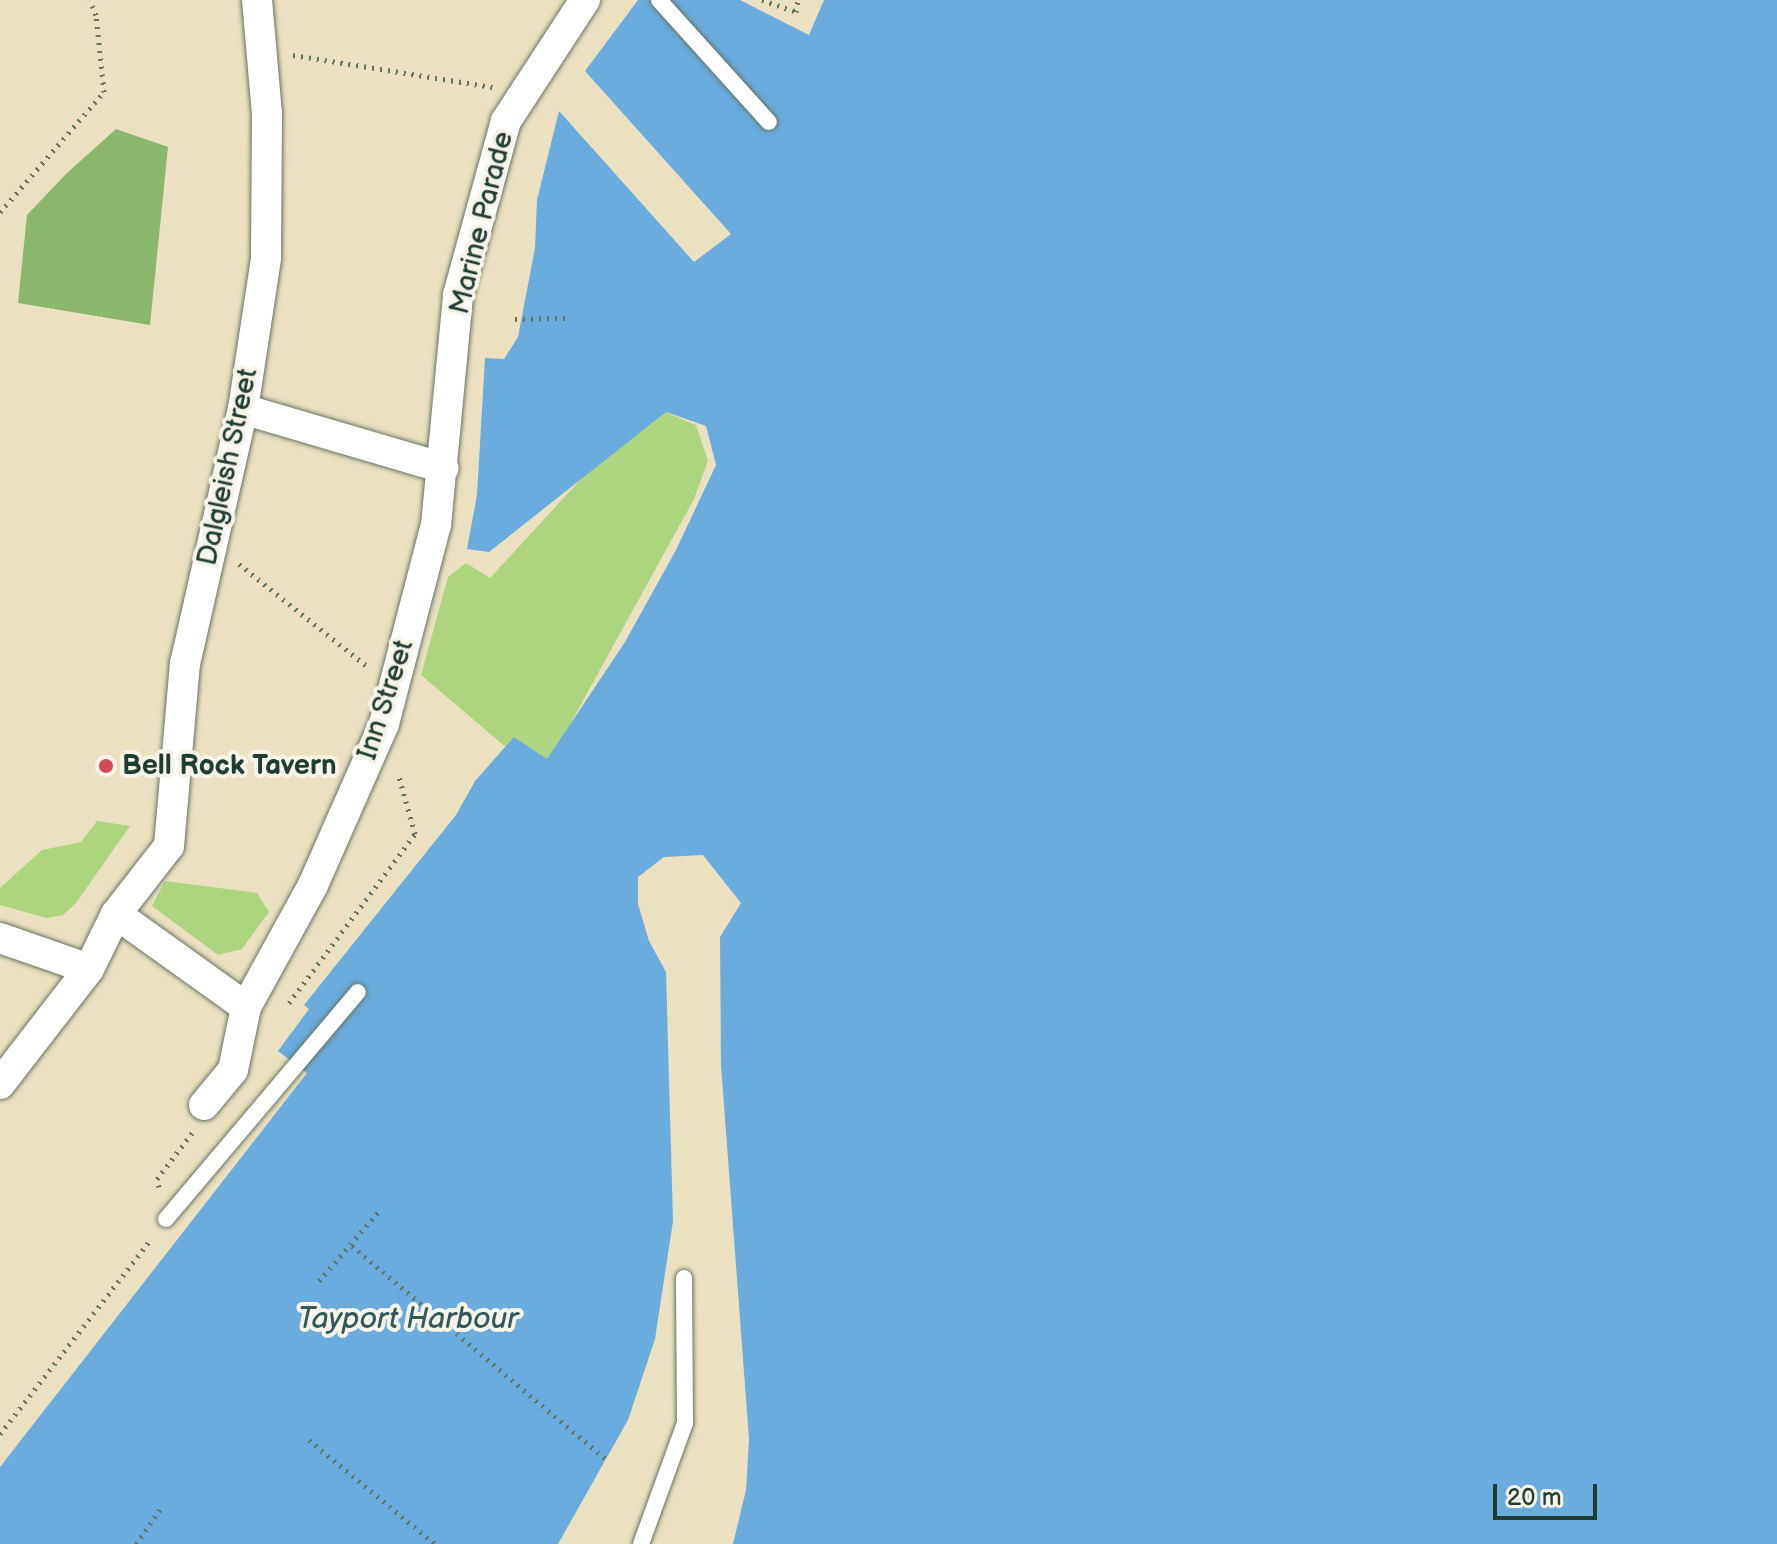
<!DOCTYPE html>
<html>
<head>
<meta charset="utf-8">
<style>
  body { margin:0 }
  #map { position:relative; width:1777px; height:1544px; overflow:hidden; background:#ebe1c0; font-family:"Balsamiq Sans",sans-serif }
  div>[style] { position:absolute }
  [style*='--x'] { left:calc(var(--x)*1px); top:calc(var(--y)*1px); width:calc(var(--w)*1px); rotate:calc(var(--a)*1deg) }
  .green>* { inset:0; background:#add580 }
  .forest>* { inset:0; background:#8ab66e }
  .water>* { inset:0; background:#6aacde }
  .path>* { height:5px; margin-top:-2.5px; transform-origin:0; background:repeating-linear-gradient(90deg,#667665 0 2px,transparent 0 8px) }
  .roads { filter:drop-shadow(0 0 2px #667665) drop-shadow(0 0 2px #667665) }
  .service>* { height:16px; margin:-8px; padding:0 8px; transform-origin:8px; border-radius:8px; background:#fff }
  .minor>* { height:30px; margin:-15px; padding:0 15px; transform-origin:15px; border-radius:15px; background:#fff }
  .dots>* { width:22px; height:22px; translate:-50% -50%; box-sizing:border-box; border:4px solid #f7f3e8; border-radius:50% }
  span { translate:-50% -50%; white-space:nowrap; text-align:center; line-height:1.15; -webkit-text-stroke:8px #f7f3e8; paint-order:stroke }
  .street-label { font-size:28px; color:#1f3d34 }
  .poi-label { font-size:28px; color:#1f3d34; font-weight:700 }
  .left { translate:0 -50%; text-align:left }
  .water-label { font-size:30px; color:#32595e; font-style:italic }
  .scale { position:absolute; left:1493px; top:1484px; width:104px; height:36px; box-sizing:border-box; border:4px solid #1f3d34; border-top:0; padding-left:10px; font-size:24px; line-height:28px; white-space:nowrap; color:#1f3d34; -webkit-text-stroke:6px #f7f3e8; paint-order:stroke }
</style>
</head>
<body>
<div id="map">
  <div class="green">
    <div style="clip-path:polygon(665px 412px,696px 425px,708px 461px,694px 499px,541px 777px,421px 675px,448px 577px,466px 563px,490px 578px,639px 416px)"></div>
    <div style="clip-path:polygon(97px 821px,130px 826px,76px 903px,63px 915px,47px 918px,0 905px,0 888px,42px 850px,81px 842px)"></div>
    <div style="clip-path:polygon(165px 881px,257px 893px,269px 912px,242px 949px,218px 955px,152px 906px)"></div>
  </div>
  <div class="forest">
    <div style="clip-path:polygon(116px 129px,168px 147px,150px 325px,18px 303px,27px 215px,67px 173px)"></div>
  </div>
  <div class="water">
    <div style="clip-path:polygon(638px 0,740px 0,809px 35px,824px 0,1777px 0,1777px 1544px,733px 1544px,746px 1490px,749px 1439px,721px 1065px,720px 937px,741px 903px,703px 855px,664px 857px,638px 877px,638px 904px,649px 941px,666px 972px,673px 1221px,655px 1339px,628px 1420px,558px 1544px,0 1544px,0 1467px,307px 1073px,278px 1051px,309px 1009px,304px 1005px,456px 815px,475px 781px,514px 737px,547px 759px,625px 642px,676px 550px,716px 465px,706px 426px,666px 412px,489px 552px,467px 549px,477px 495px,485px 358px,504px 359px,518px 337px,535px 248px,537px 200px,559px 111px,694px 262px,731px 234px,585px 71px)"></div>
  </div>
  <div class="path">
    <div style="--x:762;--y:0;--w:36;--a:19"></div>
    <div style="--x:796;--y:12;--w:12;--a:-81"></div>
    <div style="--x:293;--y:55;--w:202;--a:9.1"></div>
    <div style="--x:0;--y:212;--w:159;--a:-49.1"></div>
    <div style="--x:104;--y:92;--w:77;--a:-95.9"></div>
    <div style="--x:96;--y:15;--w:16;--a:-112"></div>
    <div style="--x:515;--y:319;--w:51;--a:-1.1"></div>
    <div style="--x:239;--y:564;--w:165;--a:38.6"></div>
    <div style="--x:289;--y:1003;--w:211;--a:-53.3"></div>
    <div style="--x:415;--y:834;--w:63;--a:-105.6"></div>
    <div style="--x:159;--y:1187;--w:8;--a:-104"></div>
    <div style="--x:157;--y:1179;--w:58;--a:-52.7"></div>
    <div style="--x:352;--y:1246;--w:331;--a:40"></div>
    <div style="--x:319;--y:1281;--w:94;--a:-49.3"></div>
    <div style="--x:0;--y:1434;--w:247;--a:-52.2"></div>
    <div style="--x:309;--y:1440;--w:163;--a:39.5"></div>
    <div style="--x:136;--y:1544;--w:44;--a:-55.2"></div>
  </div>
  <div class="roads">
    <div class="service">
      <div style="--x:659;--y:0;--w:164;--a:48"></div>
      <div style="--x:166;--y:1219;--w:297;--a:-49.8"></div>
      <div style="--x:641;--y:1544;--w:129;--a:-70"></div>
      <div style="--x:685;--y:1423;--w:145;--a:-90.4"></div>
    </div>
    <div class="minor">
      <div style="--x:243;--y:409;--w:209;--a:16.4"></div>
      <div style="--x:116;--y:914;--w:160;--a:35.6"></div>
      <div style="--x:0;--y:938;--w:94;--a:19.2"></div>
      <div style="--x:0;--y:1084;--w:145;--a:-52.3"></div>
      <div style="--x:89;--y:969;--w:61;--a:-63.9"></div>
      <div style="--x:116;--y:914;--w:86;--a:-52.1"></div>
      <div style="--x:169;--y:846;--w:183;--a:-85"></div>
      <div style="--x:185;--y:664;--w:262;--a:-77.2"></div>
      <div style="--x:243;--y:409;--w:153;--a:-81.3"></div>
      <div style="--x:266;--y:258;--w:144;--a:-89.6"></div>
      <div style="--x:267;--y:114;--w:114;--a:-95"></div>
      <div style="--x:204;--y:1105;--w:45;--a:-50.4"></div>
      <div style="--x:233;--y:1070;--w:64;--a:-78.3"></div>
      <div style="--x:246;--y:1007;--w:139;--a:-61.2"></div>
      <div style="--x:313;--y:885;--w:176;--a:-66.2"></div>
      <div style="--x:384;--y:724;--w:206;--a:-75.4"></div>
      <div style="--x:436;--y:525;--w:231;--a:-84.5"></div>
      <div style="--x:458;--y:295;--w:180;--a:-74.6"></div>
      <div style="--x:506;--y:121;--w:145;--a:-56.9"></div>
    </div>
  </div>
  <div class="dots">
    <div style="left:106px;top:766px;background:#d1495b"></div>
  </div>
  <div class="street-label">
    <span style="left:482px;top:223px;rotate:-76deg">Marine Parade</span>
    <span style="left:228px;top:467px;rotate:-78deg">Dalgleish Street</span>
    <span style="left:386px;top:700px;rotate:-72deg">Inn Street</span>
  </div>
  <div class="poi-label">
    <span class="left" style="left:122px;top:766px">Bell Rock Tavern</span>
  </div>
  <div class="water-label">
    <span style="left:408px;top:1319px">Tayport Harbour</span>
  </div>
  <div class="scale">20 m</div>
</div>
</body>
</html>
